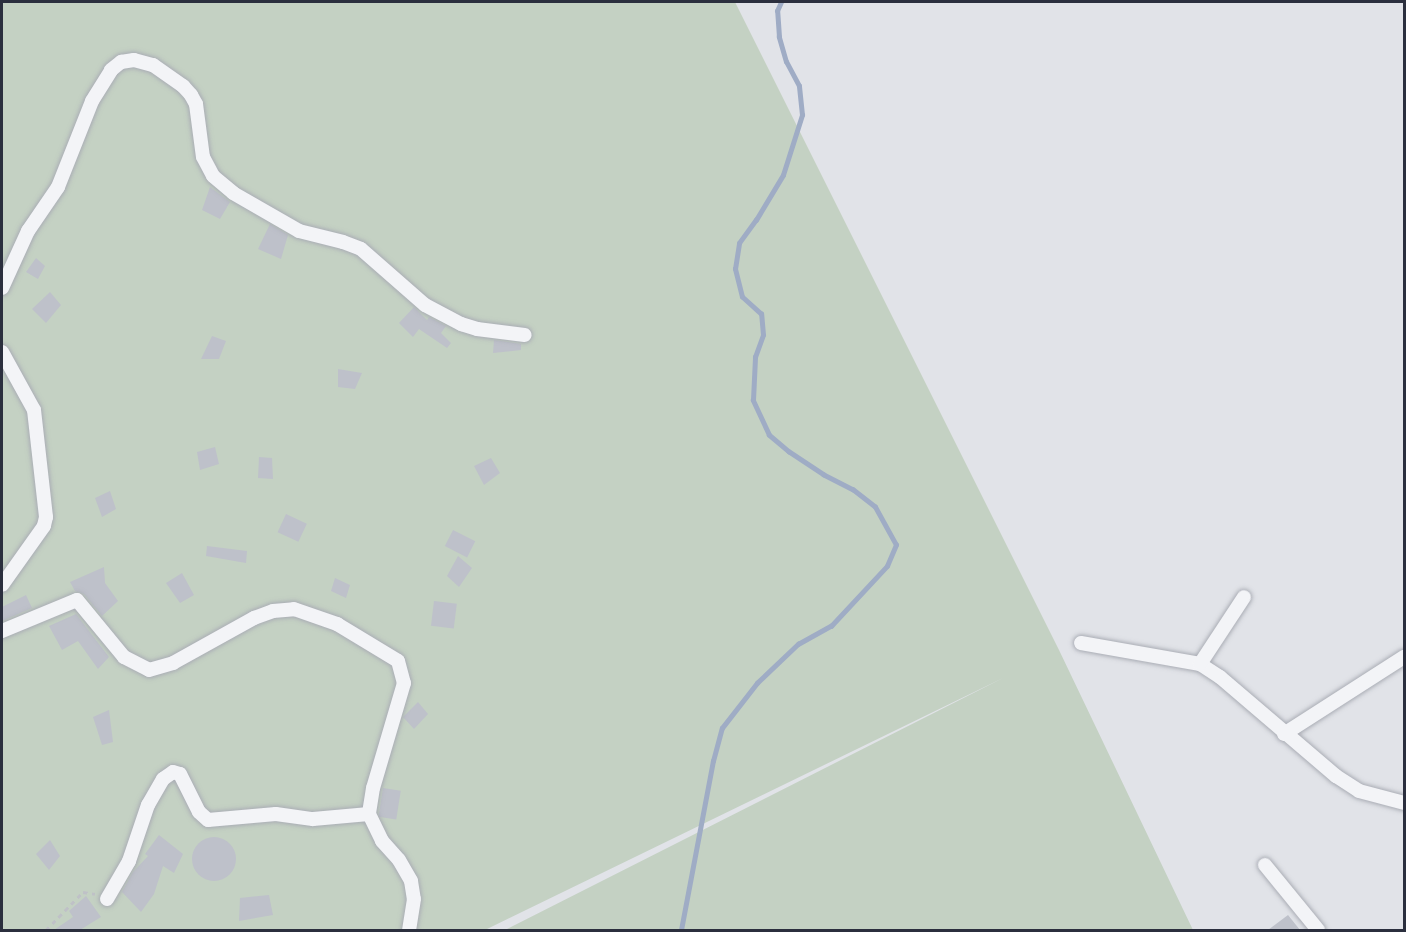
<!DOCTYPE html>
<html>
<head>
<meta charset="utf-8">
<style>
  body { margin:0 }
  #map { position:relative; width:1406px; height:932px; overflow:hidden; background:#e1e3e8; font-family:Poppins,sans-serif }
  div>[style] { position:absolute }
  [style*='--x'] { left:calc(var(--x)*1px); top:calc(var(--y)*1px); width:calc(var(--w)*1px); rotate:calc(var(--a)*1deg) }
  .green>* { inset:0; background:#c4d1c3 }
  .stream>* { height:4.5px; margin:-2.25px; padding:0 2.25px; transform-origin:2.25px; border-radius:2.25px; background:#9facc5 }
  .building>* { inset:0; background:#bec1ca; transform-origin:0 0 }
  .round { border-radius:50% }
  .path>* { height:3px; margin-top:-1.5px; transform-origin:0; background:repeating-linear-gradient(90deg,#bfc1c7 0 4.5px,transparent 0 9px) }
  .roads { filter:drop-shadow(0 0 2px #aaadb5) drop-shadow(0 0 2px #aaadb5) }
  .minor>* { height:14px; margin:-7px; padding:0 7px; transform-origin:7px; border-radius:7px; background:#f3f4f7 }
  span { translate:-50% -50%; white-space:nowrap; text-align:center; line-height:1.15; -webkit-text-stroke:4.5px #f0f2f6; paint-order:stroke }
  .frame { position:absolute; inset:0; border:3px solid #2b2f3e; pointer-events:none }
</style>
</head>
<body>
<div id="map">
  <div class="green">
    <div style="clip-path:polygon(2px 2px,735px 2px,1059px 650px,1193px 930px,505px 930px,1003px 678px,485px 930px,2px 930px)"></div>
  </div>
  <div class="stream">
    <div style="--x:681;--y:930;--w:172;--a:-79.3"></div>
    <div style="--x:713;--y:761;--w:34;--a:-75"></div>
    <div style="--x:722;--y:728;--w:57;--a:-52.1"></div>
    <div style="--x:757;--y:683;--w:57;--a:-43.6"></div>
    <div style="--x:798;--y:644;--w:38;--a:-29"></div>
    <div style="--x:831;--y:626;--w:82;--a:-47"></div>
    <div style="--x:887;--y:566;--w:23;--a:-67"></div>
    <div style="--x:896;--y:545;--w:43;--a:-118.9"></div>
    <div style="--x:875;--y:507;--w:28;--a:-142"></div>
    <div style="--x:853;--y:490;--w:33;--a:-153"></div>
    <div style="--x:824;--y:475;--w:42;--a:-146.7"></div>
    <div style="--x:789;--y:452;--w:26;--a:-140"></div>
    <div style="--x:769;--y:435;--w:38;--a:-115"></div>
    <div style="--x:753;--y:400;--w:43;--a:-87.3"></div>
    <div style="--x:755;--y:357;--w:23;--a:-70"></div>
    <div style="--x:763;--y:335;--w:21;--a:-95"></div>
    <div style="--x:761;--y:314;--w:25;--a:-138"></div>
    <div style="--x:742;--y:297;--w:29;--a:-104"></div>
    <div style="--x:735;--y:269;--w:26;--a:-81"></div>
    <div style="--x:739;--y:243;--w:29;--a:-54"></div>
    <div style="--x:756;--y:220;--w:52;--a:-59"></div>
    <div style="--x:783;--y:175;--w:63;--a:-72.4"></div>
    <div style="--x:802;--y:115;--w:29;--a:-96"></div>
    <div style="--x:799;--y:86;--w:27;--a:-118"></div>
    <div style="--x:786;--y:62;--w:26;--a:-106"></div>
    <div style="--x:779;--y:37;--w:26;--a:-94"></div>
    <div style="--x:777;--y:11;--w:10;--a:-66"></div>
  </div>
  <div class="building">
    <div style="clip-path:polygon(210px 187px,230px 202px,220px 219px,202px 210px)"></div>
    <div style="clip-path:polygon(270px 224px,288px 235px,281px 259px,258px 249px)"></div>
    <div style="clip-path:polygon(36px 258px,45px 266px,38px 279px,26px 272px)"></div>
    <div style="clip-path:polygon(50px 292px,61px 305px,46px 323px,32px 309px)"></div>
    <div style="clip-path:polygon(414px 307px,427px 320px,429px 317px,446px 326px,441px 333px,451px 343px,447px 348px,419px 329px,413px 337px,399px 323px)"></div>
    <div style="clip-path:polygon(212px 336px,226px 341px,219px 359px,201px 359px)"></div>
    <div style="clip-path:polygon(494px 340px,521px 344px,521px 350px,493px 353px)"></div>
    <div style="clip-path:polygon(338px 369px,362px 373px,355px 389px,338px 387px)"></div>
    <div style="clip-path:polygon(215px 447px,219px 464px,200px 470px,197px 452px)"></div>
    <div style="clip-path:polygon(259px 457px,272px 458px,273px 479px,258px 478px)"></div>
    <div style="clip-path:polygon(491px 458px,500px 473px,484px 485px,474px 466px)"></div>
    <div style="clip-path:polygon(110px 491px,116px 509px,102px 517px,95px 498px)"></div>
    <div style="left:286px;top:514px;width:23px;height:20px;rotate:25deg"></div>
    <div style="left:453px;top:530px;width:25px;height:18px;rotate:27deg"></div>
    <div style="clip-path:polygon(207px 546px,247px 551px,246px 563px,206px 556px)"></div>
    <div style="clip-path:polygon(458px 556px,472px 568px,459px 587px,447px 576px)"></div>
    <div style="clip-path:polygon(104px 567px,105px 583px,118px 601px,102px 616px,84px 594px,75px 591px,70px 582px)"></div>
    <div style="clip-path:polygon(182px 573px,194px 595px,180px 603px,166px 583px)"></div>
    <div style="clip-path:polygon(335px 578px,350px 585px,346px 598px,331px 591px)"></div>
    <div style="clip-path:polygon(26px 595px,32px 608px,2px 621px,2px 607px)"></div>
    <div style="left:434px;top:601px;width:23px;height:25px;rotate:7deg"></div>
    <div style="clip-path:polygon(76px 614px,109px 657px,98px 669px,78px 641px,62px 650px,49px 626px)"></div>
    <div style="clip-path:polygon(418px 702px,428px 714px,414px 729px,403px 717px)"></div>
    <div style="clip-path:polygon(109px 710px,113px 742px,102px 745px,93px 717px)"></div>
    <div style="left:383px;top:788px;width:18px;height:29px;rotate:9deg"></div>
    <div style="clip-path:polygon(159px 835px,183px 854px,174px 873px,163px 866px,154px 894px,141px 912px,122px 892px,133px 872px,148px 856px,145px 854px)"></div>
    <div class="round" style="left:192px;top:837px;width:44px;height:44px"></div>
    <div style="clip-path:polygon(50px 840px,60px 856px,49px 870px,36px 854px)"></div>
    <div style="clip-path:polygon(269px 895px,273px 915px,239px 921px,240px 898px)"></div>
    <div style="clip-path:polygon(86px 896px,101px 917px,80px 930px,54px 930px,73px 917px,69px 911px)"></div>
    <div style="clip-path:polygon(1288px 915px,1300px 930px,1268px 930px)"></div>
  </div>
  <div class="path">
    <div style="--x:46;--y:930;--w:53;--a:-45.8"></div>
    <div style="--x:83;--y:892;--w:12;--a:9"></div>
  </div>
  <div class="roads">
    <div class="minor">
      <div style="--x:2;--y:288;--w:63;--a:-65.5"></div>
      <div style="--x:28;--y:231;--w:53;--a:-55.7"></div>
      <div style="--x:58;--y:187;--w:92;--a:-68.4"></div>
      <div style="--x:92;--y:101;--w:36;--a:-58"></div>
      <div style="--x:111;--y:70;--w:13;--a:-39"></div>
      <div style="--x:121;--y:62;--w:13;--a:-9"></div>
      <div style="--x:134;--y:60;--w:20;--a:15"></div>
      <div style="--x:153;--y:65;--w:37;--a:35"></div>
      <div style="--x:183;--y:86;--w:12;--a:48"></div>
      <div style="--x:191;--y:95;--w:10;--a:61"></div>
      <div style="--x:196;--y:104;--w:53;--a:82.5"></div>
      <div style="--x:203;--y:157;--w:21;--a:62"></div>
      <div style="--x:213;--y:176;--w:26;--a:40"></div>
      <div style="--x:233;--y:193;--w:76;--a:29.9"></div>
      <div style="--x:299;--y:231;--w:45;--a:14"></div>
      <div style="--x:343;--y:242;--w:19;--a:21"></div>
      <div style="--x:361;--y:249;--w:85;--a:41.2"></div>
      <div style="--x:425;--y:305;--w:41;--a:27.8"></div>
      <div style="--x:461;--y:324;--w:17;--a:17"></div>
      <div style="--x:477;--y:329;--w:48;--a:7.1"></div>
      <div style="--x:2;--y:352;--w:66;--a:61.1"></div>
      <div style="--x:34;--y:410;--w:108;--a:83.6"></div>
      <div style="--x:46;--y:517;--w:9;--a:103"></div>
      <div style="--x:44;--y:526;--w:72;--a:125.4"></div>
      <div style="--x:2;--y:631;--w:81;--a:-22.5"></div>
      <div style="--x:77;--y:600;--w:74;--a:50.5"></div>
      <div style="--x:124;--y:657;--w:28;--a:27"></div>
      <div style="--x:149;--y:670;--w:25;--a:-16"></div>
      <div style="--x:173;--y:663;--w:93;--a:-29.1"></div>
      <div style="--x:254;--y:618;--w:20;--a:-20"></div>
      <div style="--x:273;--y:611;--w:21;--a:-5"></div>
      <div style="--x:294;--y:609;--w:46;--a:19.2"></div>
      <div style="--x:337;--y:624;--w:71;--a:31.2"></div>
      <div style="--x:398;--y:661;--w:23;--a:75"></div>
      <div style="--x:404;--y:683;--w:109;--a:106.4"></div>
      <div style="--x:373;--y:788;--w:26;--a:99"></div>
      <div style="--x:369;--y:814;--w:30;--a:64"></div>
      <div style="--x:382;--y:841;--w:25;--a:48"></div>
      <div style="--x:399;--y:860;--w:24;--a:60"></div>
      <div style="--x:411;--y:881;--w:18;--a:81"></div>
      <div style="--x:414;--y:899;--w:31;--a:99"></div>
      <div style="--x:1081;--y:643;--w:121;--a:10"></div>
      <div style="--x:1200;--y:664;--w:24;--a:33"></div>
      <div style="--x:1220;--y:677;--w:153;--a:40.5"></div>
      <div style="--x:1336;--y:776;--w:27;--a:33"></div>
      <div style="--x:1359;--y:791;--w:47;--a:14.9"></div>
      <div style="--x:1200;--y:664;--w:80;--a:-56.7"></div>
      <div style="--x:1284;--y:734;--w:143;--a:-32.7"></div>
      <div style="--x:1265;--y:865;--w:84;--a:50.8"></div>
      <div style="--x:107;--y:899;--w:44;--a:-59.9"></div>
      <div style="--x:129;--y:861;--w:59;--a:-71.3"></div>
      <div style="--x:148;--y:805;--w:30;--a:-60"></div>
      <div style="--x:163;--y:779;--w:12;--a:-35"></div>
      <div style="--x:173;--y:772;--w:7;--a:16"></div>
      <div style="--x:180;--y:774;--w:42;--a:63.4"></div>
      <div style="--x:199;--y:812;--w:12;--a:42"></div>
      <div style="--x:208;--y:820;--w:68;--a:-5"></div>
      <div style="--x:276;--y:814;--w:37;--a:8"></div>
      <div style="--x:313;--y:819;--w:56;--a:-5.1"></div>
    </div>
  </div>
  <div class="frame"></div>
</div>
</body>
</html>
